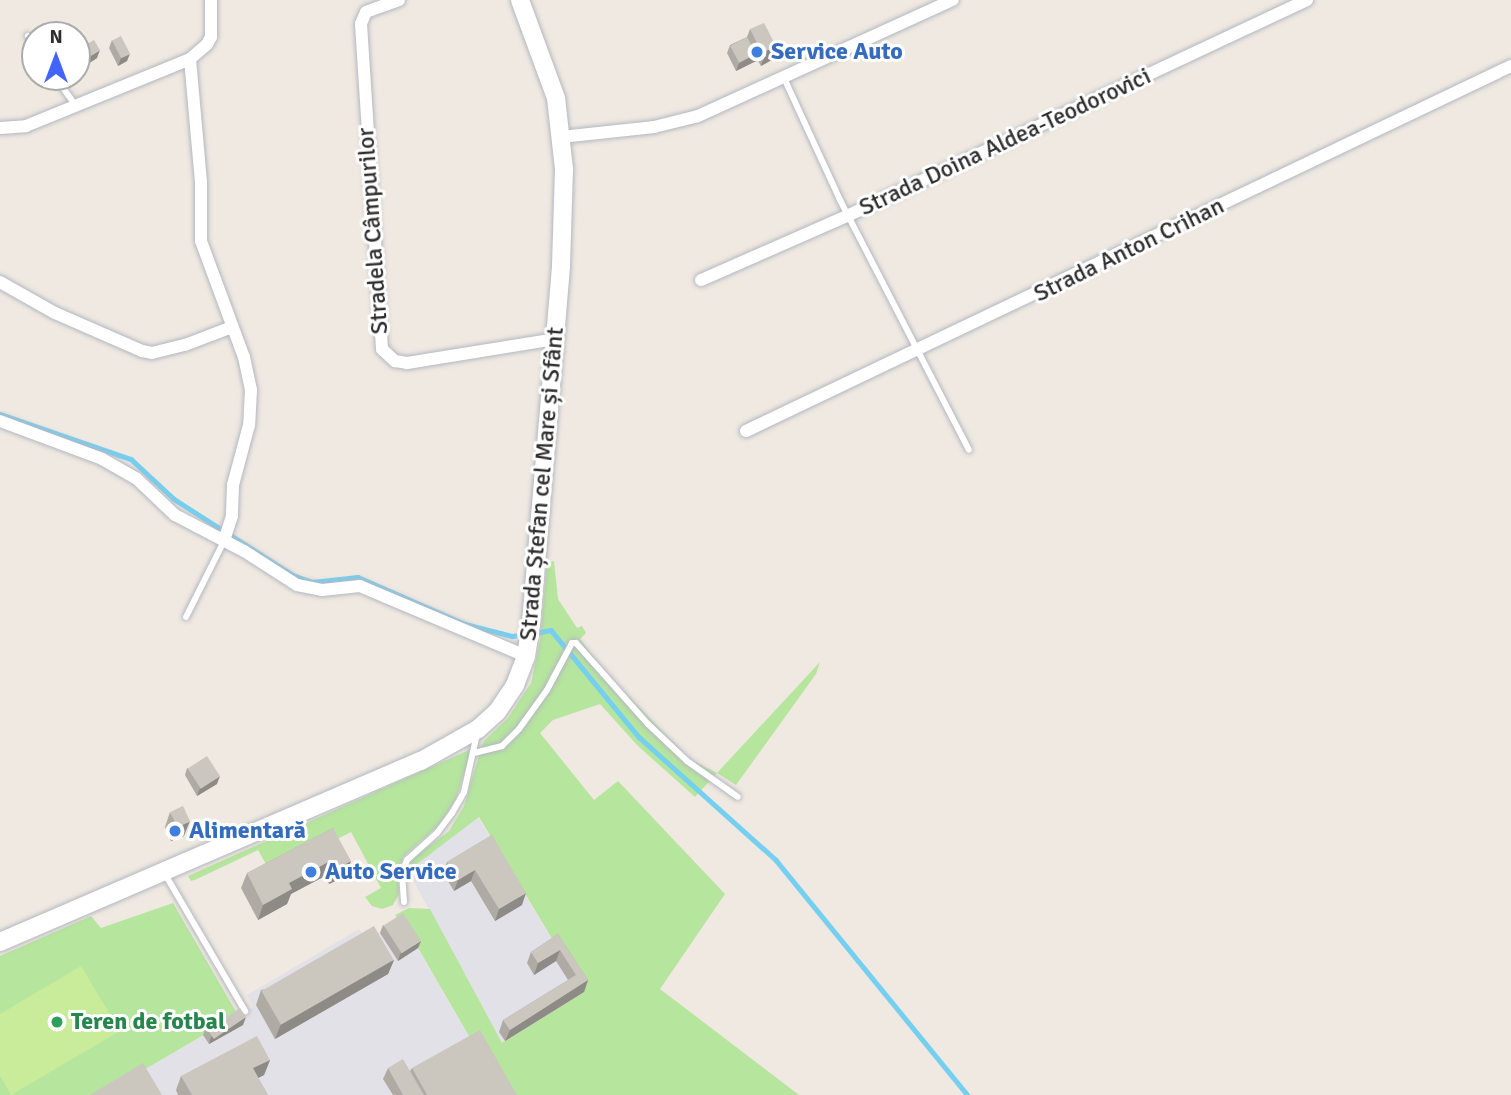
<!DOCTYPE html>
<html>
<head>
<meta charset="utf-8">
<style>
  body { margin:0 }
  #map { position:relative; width:1511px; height:1095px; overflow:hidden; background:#efe9e1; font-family:Signika,sans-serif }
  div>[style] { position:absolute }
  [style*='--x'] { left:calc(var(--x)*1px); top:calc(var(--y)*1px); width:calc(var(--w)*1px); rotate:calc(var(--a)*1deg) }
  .industrial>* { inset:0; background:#e3e1e8 }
  .green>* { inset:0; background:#b6e59e }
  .pitch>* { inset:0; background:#c9ec9a }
  .stream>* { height:4.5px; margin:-2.25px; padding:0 2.25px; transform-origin:2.25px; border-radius:2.25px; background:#75cff0 }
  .roads { filter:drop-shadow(0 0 2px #b4b7c1) drop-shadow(0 0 2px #b4b7c1) }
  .lane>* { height:6px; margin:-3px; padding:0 3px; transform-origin:3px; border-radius:3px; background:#fff }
  .street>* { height:12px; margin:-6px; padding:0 6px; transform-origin:6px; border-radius:6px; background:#fff }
  .secondary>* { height:18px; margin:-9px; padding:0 9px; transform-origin:9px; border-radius:9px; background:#fff }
  .wall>* { inset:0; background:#afaba4 }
  .shaded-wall>* { inset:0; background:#8e8b86 }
  .building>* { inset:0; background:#cbc7bf; transform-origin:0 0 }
  .dots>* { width:19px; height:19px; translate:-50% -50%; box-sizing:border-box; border:4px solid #fff; border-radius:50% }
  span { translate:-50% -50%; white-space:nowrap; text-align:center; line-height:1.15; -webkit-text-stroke:6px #fff; paint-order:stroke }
  .shop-label { font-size:24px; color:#366cbe; font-weight:700 }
  .left { translate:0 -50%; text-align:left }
  .street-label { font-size:24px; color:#2e2e2e }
  .leisure-label { font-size:24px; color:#27864d; font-weight:700 }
  .north { position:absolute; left:21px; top:21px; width:70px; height:70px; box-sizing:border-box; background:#fff; border:2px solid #ababab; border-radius:50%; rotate:0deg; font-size:19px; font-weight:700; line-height:28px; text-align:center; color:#2e2e2e }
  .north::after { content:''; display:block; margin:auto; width:24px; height:32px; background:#4264fb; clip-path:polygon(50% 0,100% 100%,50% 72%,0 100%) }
</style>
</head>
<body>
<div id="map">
  <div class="industrial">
    <div style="clip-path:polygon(478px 817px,584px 992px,502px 1043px,408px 871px)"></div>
    <div style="clip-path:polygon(401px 920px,503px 1095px,101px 1095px,253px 1007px,247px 995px,359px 929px,366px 940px)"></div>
  </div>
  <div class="green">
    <div style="clip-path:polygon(554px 561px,558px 599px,577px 628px,582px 626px,586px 633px,580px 639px,603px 670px,689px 759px,717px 773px,820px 662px,816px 674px,736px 785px,717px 773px,695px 797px,638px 746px,600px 704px,553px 720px,540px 733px,594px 800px,618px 781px,725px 894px,660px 989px,799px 1095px,503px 1095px,418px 948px,395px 915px,409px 908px,430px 909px,502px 1043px,584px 992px,479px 817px,408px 871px,412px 859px,449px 831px,464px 806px,483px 742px,508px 718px,531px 683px,540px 641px,547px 563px)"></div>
    <div style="clip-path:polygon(469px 750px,470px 755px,456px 799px,439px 825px,404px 856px,398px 869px,399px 894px,393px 905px,382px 909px,372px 906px,365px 897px,381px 888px,351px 832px,271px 873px,258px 850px,197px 879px,191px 881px,188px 876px)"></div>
    <div style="clip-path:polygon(173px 903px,238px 1015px,101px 1095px,0 1095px,0 956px,91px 916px,101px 928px)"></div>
  </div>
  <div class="pitch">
    <div style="clip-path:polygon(81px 966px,120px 1031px,11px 1095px,0 1076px,0 1014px)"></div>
  </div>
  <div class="stream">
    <div style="--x:0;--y:414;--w:139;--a:19"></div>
    <div style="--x:131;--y:459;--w:59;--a:42.9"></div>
    <div style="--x:174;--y:499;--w:141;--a:32.6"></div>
    <div style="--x:293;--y:575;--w:20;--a:20"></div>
    <div style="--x:312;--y:582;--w:46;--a:-6.2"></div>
    <div style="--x:358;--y:577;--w:117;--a:23.7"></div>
    <div style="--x:465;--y:624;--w:49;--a:14.3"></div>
    <div style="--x:512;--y:636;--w:14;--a:-8"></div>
    <div style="--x:535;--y:633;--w:16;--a:-11"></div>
    <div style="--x:551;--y:630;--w:139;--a:50.6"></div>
    <div style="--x:639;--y:737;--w:184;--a:41.9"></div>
    <div style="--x:776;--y:860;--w:303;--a:50.8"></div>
  </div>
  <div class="roads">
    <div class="lane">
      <div style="--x:28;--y:36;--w:13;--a:58"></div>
      <div style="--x:55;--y:77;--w:34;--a:54"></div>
      <div style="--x:784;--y:78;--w:134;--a:65.3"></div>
      <div style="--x:840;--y:200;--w:281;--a:62.7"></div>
      <div style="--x:186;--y:617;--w:85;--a:-63.4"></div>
      <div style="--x:474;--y:753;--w:29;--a:-14"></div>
      <div style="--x:502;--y:746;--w:24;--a:-45"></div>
      <div style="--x:519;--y:729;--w:48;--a:-54.3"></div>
      <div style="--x:547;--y:690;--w:53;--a:-62"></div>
      <div style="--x:572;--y:643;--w:4;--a:0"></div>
      <div style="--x:576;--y:643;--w:108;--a:48.4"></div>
      <div style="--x:648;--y:724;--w:54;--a:43.5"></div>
      <div style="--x:687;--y:761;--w:62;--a:35.2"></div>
      <div style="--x:165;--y:874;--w:159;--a:59.7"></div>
      <div style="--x:404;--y:902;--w:29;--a:-94"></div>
      <div style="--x:402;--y:873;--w:14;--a:-69"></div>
      <div style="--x:407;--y:860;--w:40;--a:-42"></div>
      <div style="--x:437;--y:833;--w:25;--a:-53"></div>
      <div style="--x:452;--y:813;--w:24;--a:-60"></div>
      <div style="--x:464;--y:792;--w:59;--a:-77.4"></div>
    </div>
    <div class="street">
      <div style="--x:399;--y:0;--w:35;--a:160"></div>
      <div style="--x:366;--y:12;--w:13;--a:113"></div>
      <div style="--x:361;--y:24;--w:326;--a:86.3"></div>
      <div style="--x:382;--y:349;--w:18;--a:43"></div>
      <div style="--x:395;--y:361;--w:12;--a:9"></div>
      <div style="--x:407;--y:363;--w:150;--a:-9.2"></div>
      <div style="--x:190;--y:59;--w:123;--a:84.9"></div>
      <div style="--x:201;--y:182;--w:59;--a:90"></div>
      <div style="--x:201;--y:241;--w:124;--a:69.7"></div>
      <div style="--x:244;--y:357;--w:34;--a:78"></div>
      <div style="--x:251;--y:390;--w:35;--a:93"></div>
      <div style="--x:249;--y:425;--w:62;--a:104.9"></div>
      <div style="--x:233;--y:485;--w:31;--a:92"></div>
      <div style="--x:232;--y:516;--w:26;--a:108"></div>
      <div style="--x:0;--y:128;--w:26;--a:-4"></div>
      <div style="--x:26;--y:126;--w:177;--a:-22.2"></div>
      <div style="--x:190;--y:59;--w:23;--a:-41"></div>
      <div style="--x:207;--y:44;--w:8;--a:-60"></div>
      <div style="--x:211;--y:37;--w:37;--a:-90"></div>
      <div style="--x:561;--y:137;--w:94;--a:-6.1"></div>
      <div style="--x:654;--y:127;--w:45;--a:-14"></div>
      <div style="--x:698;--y:116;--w:280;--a:-24.5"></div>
      <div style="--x:701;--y:280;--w:162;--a:-23.7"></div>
      <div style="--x:849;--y:215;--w:506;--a:-25.15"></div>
      <div style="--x:0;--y:282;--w:63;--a:29.4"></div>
      <div style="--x:55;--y:313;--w:95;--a:23.6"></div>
      <div style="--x:142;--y:351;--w:10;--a:11"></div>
      <div style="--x:152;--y:353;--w:34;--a:-14"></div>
      <div style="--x:185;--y:345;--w:50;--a:-21"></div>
      <div style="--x:0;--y:421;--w:109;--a:20.4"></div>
      <div style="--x:102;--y:459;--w:40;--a:29.7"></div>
      <div style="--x:137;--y:479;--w:52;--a:43.5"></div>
      <div style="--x:175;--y:515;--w:78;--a:27.6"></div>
      <div style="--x:244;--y:551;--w:63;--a:32.7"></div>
      <div style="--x:297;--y:585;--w:25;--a:11"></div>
      <div style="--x:322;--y:590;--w:38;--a:-6"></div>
      <div style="--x:360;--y:586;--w:180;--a:22.9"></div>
      <div style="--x:746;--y:431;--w:848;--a:-25.51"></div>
    </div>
    <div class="secondary">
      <div style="--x:0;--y:942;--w:458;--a:-23.3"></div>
      <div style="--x:421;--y:761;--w:65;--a:-29.3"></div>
      <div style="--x:478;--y:729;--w:25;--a:-42"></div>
      <div style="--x:497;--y:712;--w:32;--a:-56"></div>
      <div style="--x:515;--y:685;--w:31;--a:-69"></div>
      <div style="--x:526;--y:656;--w:32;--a:-81"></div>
      <div style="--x:531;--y:624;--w:360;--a:-85.2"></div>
      <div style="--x:561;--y:265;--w:96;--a:-88.2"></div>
      <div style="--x:564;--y:169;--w:71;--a:-96.4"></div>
      <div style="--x:556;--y:98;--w:104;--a:-110.2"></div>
    </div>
  </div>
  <div class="wall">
    <div style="clip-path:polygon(750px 29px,776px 46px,770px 61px,761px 66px,758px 61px,754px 62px,736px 71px,727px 53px,730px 45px,747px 37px)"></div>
    <div style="clip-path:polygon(112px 40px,127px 61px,118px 66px,109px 48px)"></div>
    <div style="clip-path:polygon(77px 51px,97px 58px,80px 69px,77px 64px)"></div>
    <div style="clip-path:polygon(187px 768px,217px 784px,197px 796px,185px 775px)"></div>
    <div style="clip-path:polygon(170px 812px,184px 836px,171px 841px,165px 827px)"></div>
    <div style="clip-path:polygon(333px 828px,346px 876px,329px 884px,325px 876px,291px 894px,287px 904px,258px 920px,241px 888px,247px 873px)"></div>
    <div style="clip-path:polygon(492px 835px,522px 905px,495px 921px,471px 881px,454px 891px,443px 873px,447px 862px)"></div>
    <div style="clip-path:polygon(383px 925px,418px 948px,398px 961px,380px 933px)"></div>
    <div style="clip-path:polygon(558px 934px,588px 980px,584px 992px,505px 1041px,499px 1032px,503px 1020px,568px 980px,556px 961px,534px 975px,527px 963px,531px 952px)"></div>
    <div style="clip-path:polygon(394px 960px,388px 974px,275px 1039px,256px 1005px,261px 990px)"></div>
    <div style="clip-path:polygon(243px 1025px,209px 1044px,203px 1035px,206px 1027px)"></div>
    <div style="clip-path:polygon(270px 1060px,264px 1075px,258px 1078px,268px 1095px,178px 1095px,176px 1090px,181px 1076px)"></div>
    <div style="clip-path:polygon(388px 1068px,410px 1071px,412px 1068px,517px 1095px,393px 1095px,383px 1079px)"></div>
  </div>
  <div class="shaded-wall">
    <div style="clip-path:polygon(776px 46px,770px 61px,761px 66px,766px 51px)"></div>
    <div style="clip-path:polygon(759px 47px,764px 47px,758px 61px,754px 62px,736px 71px,739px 63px,756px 54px)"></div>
    <div style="clip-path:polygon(100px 50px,97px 58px,80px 69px,82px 61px)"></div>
    <div style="clip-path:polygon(130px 54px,127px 61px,118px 66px,121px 58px)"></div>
    <div style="clip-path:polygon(220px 776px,217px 784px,197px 796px,200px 788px)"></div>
    <div style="clip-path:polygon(190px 821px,184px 836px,171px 841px,177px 827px)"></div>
    <div style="clip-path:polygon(330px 861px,325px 876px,291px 894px,287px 904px,258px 920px,263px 905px,289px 883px)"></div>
    <div style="clip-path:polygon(351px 861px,346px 876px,329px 884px,335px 869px)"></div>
    <div style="clip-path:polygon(475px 870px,471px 881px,454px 891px,458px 880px)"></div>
    <div style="clip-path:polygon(526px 893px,522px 905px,495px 921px,499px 909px)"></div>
    <div style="clip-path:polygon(421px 941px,418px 948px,398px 961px,400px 954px)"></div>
    <div style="clip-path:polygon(560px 950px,556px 961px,534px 975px,538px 963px)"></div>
    <div style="clip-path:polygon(394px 960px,388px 974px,275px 1039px,281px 1024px)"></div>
    <div style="clip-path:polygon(588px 980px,584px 992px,505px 1041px,510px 1030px)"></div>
    <div style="clip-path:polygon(246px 1017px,243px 1025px,209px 1044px,211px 1037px)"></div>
    <div style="clip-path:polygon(270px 1060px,264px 1075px,248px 1083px,253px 1068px)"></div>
  </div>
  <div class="building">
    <div style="clip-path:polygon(764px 23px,776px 46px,766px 51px,764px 47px,759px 47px,750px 29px)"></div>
    <div style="left:121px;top:36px;width:20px;height:10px;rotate:63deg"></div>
    <div style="left:747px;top:37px;width:19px;height:19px;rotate:62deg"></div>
    <div style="left:94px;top:40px;width:12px;height:20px;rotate:59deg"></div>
    <div style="left:207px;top:756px;width:24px;height:23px;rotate:57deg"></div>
    <div style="left:183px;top:806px;width:17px;height:14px;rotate:65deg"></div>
    <div style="clip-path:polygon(333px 828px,351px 861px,335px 869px,330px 861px,289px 883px,292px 889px,263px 905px,247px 873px)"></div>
    <div style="clip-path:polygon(492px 835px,526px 893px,499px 909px,475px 870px,458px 880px,447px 862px)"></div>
    <div style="left:403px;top:913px;width:33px;height:23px;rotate:57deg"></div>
    <div style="left:374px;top:926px;width:39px;height:130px;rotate:60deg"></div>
    <div style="clip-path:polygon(558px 934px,588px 980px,510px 1030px,503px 1020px,576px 975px,560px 950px,538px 963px,531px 952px)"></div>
    <div style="left:240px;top:1008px;width:11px;height:39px;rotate:56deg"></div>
    <div style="clip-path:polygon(480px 1030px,517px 1095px,427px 1095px,412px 1068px)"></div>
    <div style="clip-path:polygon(257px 1036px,270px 1060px,253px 1068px,268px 1095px,192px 1095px,181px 1076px)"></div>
    <div style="clip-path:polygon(403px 1059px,424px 1095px,403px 1095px,388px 1068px)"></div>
    <div style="clip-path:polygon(143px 1063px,162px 1095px,90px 1095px)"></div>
  </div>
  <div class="dots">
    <div style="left:757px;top:52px;background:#3f7fe0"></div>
    <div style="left:175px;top:831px;background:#3f7fe0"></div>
    <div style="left:311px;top:872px;background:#3f7fe0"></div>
    <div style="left:57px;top:1022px;background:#2e9e5b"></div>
  </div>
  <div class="shop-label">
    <span class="left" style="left:771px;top:52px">Service Auto</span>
    <span class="left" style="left:189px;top:831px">Alimentară</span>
    <span class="left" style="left:325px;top:872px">Auto Service</span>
  </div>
  <div class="street-label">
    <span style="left:1005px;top:142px;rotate:-25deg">Strada Doina Aldea-Teodorovici</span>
    <span style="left:373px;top:231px;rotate:-94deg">Stradela Câmpurilor</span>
    <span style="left:1129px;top:250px;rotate:-26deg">Strada Anton Crihan</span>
    <span style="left:542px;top:484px;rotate:-85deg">Strada Ștefan cel Mare și Sfânt</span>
  </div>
  <div class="leisure-label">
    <span class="left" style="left:71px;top:1022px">Teren de fotbal</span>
  </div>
  <div class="north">N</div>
</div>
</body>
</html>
